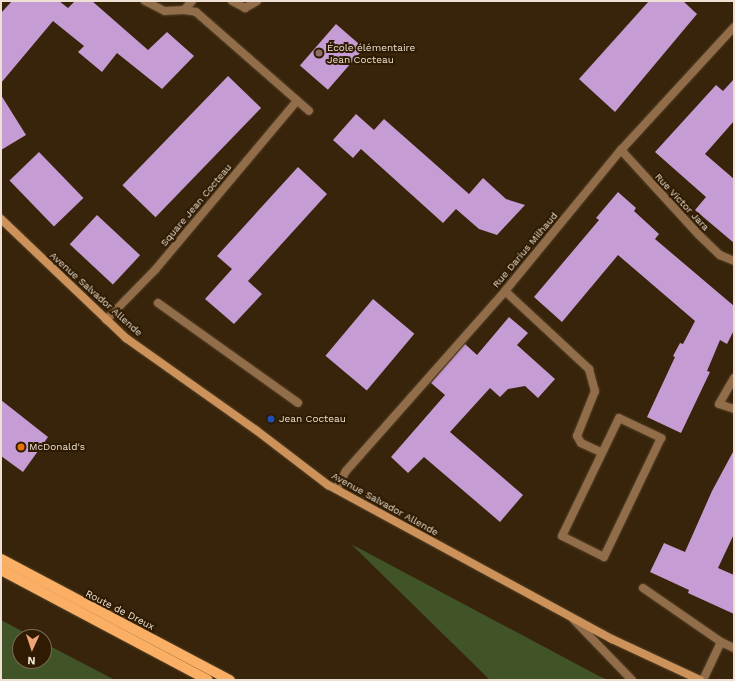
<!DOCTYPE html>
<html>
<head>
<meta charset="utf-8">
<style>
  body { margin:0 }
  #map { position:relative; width:735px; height:681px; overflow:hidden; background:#38240a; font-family:"Work Sans",sans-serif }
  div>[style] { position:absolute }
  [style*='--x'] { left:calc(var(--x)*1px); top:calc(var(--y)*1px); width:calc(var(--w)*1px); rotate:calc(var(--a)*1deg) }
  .green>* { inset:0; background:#405428 }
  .building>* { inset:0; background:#c59cd3; transform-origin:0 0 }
  .roads { filter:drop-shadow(0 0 1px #55422a) drop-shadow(0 0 1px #55422a) }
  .lane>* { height:8px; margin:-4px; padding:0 4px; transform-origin:4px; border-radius:4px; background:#916d4a }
  .street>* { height:8px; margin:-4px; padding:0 4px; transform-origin:4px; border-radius:4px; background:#916d4a }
  .secondary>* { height:8px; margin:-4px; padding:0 4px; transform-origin:4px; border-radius:4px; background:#cc925a }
  .primary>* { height:10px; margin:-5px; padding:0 5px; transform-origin:5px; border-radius:5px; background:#faaf65 }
  .dots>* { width:11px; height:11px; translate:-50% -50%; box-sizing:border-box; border:2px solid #2e1b02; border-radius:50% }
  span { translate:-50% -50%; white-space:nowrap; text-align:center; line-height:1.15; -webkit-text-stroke:4px #2e1b02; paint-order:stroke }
  .poi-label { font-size:10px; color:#eee0d2 }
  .left { translate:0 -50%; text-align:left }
  .street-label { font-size:10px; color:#eee0d2 }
  .frame { position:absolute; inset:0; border:2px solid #eee0d2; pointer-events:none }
  .north { position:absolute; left:12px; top:629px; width:40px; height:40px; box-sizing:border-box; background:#2e1b02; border:1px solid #7b6a55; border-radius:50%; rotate:183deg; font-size:11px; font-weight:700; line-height:16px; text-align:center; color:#eee0d2 }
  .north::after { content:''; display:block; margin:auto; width:14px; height:18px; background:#efa378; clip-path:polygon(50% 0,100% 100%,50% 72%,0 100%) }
</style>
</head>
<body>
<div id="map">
  <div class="green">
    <div style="clip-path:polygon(351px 544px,597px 675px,608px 680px,490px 680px)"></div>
    <div style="clip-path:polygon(1px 620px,33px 637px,20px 637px,20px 661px,44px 661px,44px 643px,115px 680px,1px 680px)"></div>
  </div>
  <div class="building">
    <div style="clip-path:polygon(12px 1px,59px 1px,68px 8px,75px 1px,92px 1px,148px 50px,167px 32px,194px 56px,162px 89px,117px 53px,102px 72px,78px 52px,84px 46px,53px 21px,1px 83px,1px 13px)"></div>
    <div style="clip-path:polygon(649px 1px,683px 1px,697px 14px,615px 112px,579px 79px)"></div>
    <div style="left:336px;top:24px;width:37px;height:55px;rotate:41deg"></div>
    <div style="left:228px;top:76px;width:46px;height:152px;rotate:44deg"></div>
    <div style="clip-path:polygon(734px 79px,734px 121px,705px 154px,734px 179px,734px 243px,695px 210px,706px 197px,655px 152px,716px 85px,723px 91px)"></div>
    <div style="clip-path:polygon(1px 95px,26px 135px,1px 150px)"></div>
    <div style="clip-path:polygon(356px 114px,374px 130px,384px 119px,469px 194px,483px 178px,506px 199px,525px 205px,497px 235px,479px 229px,456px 209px,443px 223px,361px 149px,353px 158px,333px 140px)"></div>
    <div style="left:39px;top:152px;width:64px;height:41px;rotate:46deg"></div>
    <div style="clip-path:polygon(298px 167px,327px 194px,248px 281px,262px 294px,234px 324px,205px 299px,232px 269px,217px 256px)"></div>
    <div style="clip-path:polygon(618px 192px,636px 208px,634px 211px,659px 234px,655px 239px,734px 306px,734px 330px,727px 344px,720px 340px,707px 371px,710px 372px,681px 433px,647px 417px,675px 357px,673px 356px,680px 343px,683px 344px,695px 321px,618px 255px,562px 322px,534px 297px,599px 220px,596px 218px)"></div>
    <div style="left:97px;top:215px;width:59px;height:40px;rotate:43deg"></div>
    <div style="left:373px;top:299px;width:54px;height:74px;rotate:40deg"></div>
    <div style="clip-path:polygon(509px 317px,528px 333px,517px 345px,555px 379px,538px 398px,525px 386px,508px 389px,500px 397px,490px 388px,450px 432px,523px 495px,500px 522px,424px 457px,408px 473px,391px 457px,445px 395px,431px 383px,465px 344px,477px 355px)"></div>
    <div style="clip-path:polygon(1px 400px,48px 437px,23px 472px,1px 456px)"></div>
    <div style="clip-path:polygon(734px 450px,734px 534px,718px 568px,734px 575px,734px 614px,688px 593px,689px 590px,650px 572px,664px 543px,685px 552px,712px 491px)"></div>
  </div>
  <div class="roads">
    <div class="lane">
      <div style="--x:232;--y:1;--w:15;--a:28"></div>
      <div style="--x:245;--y:8;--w:14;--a:-30"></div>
      <div style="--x:184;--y:10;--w:12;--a:-48"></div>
      <div style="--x:505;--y:291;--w:115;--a:42.9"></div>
      <div style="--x:589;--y:369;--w:23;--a:75"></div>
      <div style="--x:595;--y:391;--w:48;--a:111.8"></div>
      <div style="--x:577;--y:436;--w:8;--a:60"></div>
      <div style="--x:581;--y:443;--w:23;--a:25"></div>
      <div style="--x:158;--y:303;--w:172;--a:35.5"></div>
      <div style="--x:619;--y:418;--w:47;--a:25.5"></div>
      <div style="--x:661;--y:438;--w:132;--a:115.6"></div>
      <div style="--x:604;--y:557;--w:47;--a:-153.4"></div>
      <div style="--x:562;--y:536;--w:131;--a:-64.2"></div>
    </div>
    <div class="street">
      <div style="--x:145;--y:1;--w:22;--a:27"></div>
      <div style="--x:165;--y:11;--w:19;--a:-3"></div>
      <div style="--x:184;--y:10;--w:12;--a:9"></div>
      <div style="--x:196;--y:12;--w:150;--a:41.2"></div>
      <div style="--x:621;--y:150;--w:115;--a:47.5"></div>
      <div style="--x:699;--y:235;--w:29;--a:44"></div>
      <div style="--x:720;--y:255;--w:15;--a:23"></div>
      <div style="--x:106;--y:320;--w:70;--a:-45.6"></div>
      <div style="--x:155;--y:270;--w:221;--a:-50"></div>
      <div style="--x:734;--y:378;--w:30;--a:120"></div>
      <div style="--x:719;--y:404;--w:16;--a:18"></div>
      <div style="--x:336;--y:489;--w:21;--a:-61"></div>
      <div style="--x:346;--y:471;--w:240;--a:-48.5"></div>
      <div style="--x:505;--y:291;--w:183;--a:-50.6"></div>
      <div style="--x:621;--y:150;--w:167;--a:-47.4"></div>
      <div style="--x:643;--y:588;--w:95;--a:34.7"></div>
      <div style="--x:721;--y:642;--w:14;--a:25"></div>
      <div style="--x:573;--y:619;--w:85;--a:46"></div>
      <div style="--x:703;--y:680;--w:42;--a:-64.7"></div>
    </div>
    <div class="secondary">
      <div style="--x:1;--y:219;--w:173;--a:43.6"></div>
      <div style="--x:126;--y:338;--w:159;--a:35.3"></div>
      <div style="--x:256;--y:430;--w:91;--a:37.4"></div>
      <div style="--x:328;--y:485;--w:323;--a:28.5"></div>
      <div style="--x:612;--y:639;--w:97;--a:25"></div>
    </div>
    <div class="primary">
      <div style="--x:1;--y:559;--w:259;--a:27.9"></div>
      <div style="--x:1;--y:570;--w:234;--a:28"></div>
    </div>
  </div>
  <div class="dots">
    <div style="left:319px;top:53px;background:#8d6e63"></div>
    <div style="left:271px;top:419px;background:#1a4fb4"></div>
    <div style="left:21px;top:447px;background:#e8710a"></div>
  </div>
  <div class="poi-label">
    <span class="left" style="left:327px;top:53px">École élémentaire<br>Jean Cocteau</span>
    <span class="left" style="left:279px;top:419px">Jean Cocteau</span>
    <span class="left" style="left:29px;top:447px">McDonald's</span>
  </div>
  <div class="street-label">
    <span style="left:682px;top:202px;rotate:47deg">Rue Victor Jara</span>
    <span style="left:196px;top:205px;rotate:-50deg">Square Jean Cocteau</span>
    <span style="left:525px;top:250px;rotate:-50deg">Rue Darius Milhaud</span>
    <span style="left:96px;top:294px;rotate:42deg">Avenue Salvador Allende</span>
    <span style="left:385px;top:504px;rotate:29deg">Avenue Salvador Allende</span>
    <span style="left:120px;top:610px;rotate:27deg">Route de Dreux</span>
  </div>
  <div class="frame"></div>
  <div class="north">N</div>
</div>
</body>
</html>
